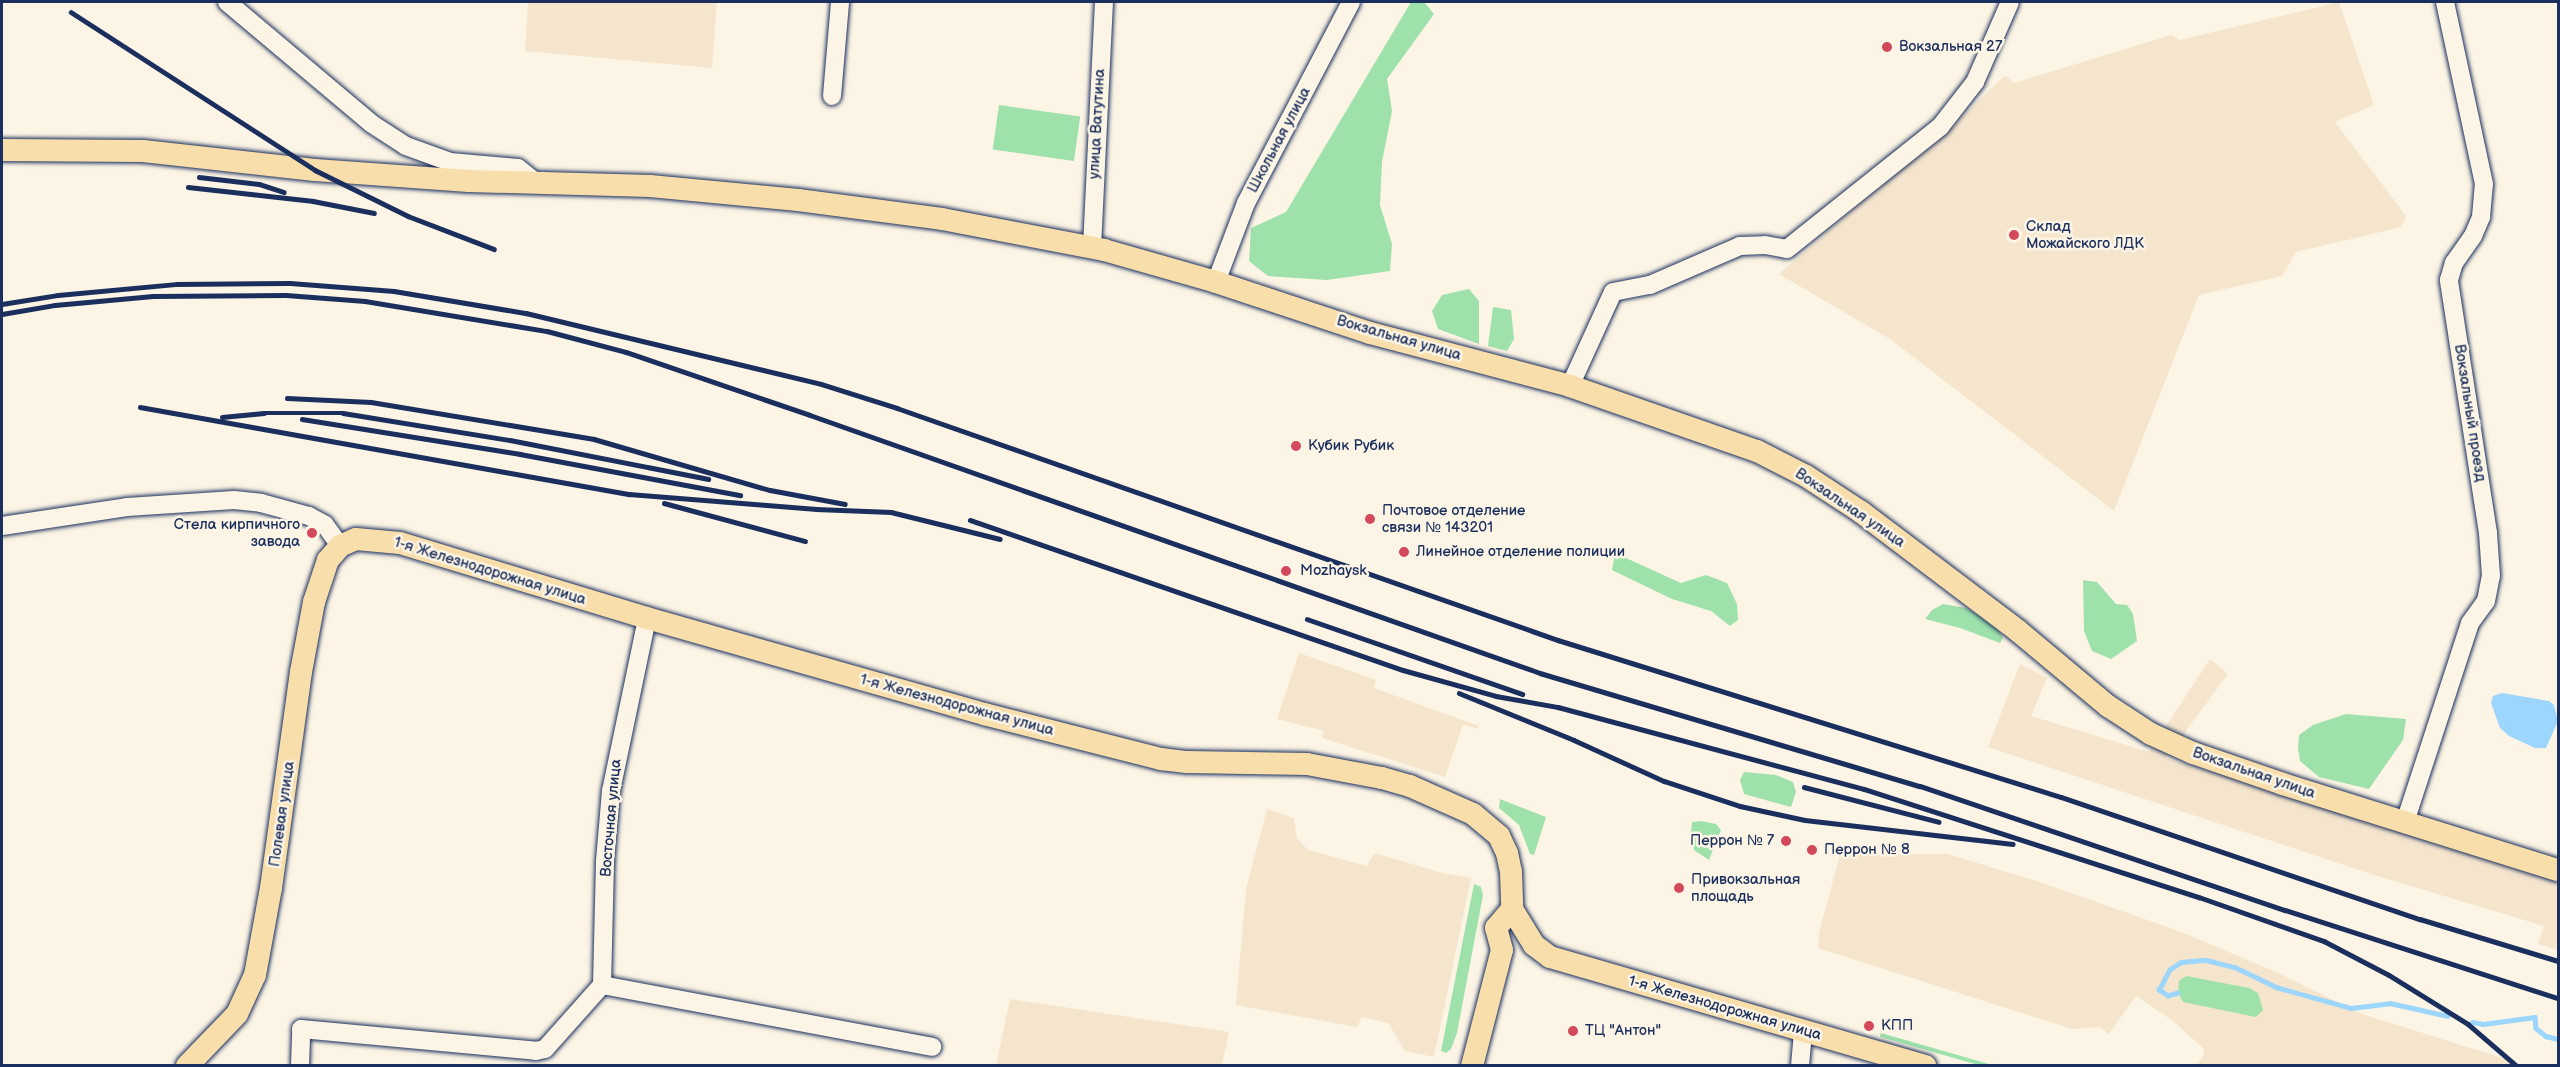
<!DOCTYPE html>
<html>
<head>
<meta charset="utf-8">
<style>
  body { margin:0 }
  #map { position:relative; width:2560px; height:1067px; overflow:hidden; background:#fcf5e5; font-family:"Balsamiq Sans",sans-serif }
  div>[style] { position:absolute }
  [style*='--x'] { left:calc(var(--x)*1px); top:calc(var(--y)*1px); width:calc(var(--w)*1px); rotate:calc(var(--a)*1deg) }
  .built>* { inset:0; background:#f5e5cd }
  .green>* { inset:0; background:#9ee1ab; transform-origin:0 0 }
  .water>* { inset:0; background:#9dd6fd }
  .stream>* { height:4.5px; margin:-2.25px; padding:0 2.25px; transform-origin:2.25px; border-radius:2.25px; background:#9dd6fd }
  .roads { filter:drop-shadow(0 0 2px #1b2f5e) drop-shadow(0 0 2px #1b2f5e) }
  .minor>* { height:18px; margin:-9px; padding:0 9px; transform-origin:9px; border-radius:9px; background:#fcf5e5 }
  .major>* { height:22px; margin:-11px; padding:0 11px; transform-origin:11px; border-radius:11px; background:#f8deab }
  .rail>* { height:4.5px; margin:-2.25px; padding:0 2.25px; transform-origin:2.25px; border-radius:2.25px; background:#1b2f5e }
  .dots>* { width:16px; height:16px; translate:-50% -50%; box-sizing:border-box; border:3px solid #fcf5e5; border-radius:50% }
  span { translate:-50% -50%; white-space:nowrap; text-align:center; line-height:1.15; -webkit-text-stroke:5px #fcf5e5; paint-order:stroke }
  .poi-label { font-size:15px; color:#1b2f5e }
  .left { translate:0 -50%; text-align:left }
  .right { translate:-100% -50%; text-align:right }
  .street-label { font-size:15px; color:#1b2f5e }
  .frame { position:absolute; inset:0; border:3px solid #1b2f5e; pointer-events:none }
</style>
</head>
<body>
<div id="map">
  <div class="built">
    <div style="clip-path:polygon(528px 2px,717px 2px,712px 68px,525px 51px)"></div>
    <div style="clip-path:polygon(2339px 2px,2374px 105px,2335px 122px,2406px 216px,2402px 227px,2296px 252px,2282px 276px,2199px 295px,2114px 511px,1890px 339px,1779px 274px,1872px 194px,1925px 145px,1929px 149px,2005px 75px,2014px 83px,2171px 35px,2180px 40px)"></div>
    <div style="clip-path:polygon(1299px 653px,1376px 680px,1374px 688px,1479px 726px,1478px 729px,1463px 725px,1445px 777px,1322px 738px,1324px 731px,1277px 719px)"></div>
    <div style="clip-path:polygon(2210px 659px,2228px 674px,2166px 758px,2558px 879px,2558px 950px,2538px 944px,2544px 926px,2371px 874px,1988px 747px,2020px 664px,2047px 678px,2031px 716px,2149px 752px)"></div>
    <div style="clip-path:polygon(1267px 809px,1294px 818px,1297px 838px,1308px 850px,1367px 866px,1374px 853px,1443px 873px,1471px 878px,1434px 1057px,1405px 1051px,1388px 1023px,1362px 1017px,1357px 1027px,1236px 1005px,1246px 889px)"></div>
    <div style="clip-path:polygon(1948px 854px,2040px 882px,2184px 933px,2276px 972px,2362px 1014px,2512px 1061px,2510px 1066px,2195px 1065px,2203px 1057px,2204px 1049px,2173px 1021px,2136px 996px,2109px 1034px,2099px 1027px,2072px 1029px,1818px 948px,1819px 932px,1840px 855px)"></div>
    <div style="clip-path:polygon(1010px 999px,1229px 1032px,1222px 1065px,996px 1065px)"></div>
  </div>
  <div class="green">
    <div style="clip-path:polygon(1411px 2px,1424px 2px,1434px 14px,1387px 79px,1392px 111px,1382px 162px,1380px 205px,1392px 244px,1390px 271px,1327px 280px,1268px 276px,1249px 261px,1251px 228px,1286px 212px)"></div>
    <div style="left:999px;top:105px;width:82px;height:45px;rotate:8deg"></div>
    <div style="clip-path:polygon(1469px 289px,1479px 301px,1479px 344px,1438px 329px,1432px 311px,1442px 295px)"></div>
    <div style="clip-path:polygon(1493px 307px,1511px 310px,1514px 339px,1507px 351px,1488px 346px)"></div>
    <div style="clip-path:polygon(1615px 553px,1681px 583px,1706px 575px,1727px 583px,1737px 604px,1738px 620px,1730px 626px,1711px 611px,1672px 599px,1612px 570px)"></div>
    <div style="clip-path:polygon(2083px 580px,2097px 582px,2116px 604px,2127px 605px,2133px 614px,2137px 641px,2111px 659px,2092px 651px,2084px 631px)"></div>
    <div style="clip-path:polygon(1943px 604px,1966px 608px,1995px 625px,2003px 638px,2000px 643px,1960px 628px,1925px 619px,1932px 610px)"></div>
    <div style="clip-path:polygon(2346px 714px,2406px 719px,2403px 740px,2369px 789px,2319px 777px,2300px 761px,2298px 748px,2299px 735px,2313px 725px)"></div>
    <div style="clip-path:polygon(1744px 772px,1776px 775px,1793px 782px,1796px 792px,1791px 807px,1744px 794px,1740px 780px)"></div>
    <div style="clip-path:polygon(1500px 799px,1546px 817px,1534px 855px,1530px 854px,1519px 825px,1499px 808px)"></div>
    <div style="clip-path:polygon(1701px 821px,1716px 824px,1721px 830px,1709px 860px,1694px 850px,1691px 833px,1692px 822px)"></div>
    <div style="clip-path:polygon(1474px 884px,1481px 887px,1483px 895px,1457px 1033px,1451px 1049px,1446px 1053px,1441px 1051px)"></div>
    <div style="clip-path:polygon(2186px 976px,2249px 988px,2258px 993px,2263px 1010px,2256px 1017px,2183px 1002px,2178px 993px,2179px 981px)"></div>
    <div style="left:1881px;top:1033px;width:116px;height:4px;rotate:16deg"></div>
  </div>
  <div class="water">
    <div style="clip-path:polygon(2502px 693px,2549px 701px,2554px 705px,2558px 721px,2546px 748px,2535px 748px,2509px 736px,2500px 728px,2491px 703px,2493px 696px)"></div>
  </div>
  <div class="stream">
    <div style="--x:2178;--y:993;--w:10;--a:163"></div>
    <div style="--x:2168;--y:996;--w:11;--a:-146"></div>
    <div style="--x:2159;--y:990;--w:22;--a:-63"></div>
    <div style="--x:2169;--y:970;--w:14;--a:-34"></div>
    <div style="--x:2181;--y:962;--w:25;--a:-5"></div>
    <div style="--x:2206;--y:960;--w:30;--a:14"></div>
    <div style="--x:2235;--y:967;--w:46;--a:26"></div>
    <div style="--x:2276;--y:987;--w:78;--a:15.6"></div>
    <div style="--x:2351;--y:1008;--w:39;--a:-7"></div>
    <div style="--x:2390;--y:1003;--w:59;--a:12.6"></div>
    <div style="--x:2472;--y:1022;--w:11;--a:10"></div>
    <div style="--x:2483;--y:1024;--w:52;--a:-7.7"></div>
    <div style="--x:2535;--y:1017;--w:11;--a:85"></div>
    <div style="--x:2536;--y:1028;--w:13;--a:39"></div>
    <div style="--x:2546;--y:1036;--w:12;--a:14"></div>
  </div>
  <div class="roads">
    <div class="minor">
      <div style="--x:227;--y:2;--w:189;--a:40.1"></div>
      <div style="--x:372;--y:124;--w:40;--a:32.9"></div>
      <div style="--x:406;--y:146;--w:47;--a:20"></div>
      <div style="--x:450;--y:162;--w:68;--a:5"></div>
      <div style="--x:518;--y:168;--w:22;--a:39"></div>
      <div style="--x:832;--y:96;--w:94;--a:-85.1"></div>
      <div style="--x:1092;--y:247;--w:245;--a:-87.2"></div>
      <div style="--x:1216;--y:282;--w:85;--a:-69.2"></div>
      <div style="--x:1246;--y:203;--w:227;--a:-62.4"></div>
      <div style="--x:1570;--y:386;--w:103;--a:-65.4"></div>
      <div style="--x:1613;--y:292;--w:38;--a:-11"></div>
      <div style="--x:1650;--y:285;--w:98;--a:-23.4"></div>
      <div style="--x:1740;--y:246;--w:25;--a:-2"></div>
      <div style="--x:1765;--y:245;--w:22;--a:10"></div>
      <div style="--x:1787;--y:249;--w:196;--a:-38.6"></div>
      <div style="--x:1940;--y:127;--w:57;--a:-52.1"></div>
      <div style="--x:1975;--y:82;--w:87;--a:-66.4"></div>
      <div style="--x:2;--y:526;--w:126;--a:-8.6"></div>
      <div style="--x:127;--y:507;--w:107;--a:-3.7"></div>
      <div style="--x:234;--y:500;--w:27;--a:6"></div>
      <div style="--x:261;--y:503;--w:50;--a:15.2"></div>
      <div style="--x:309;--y:516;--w:18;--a:29"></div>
      <div style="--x:325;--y:525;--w:26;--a:54"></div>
      <div style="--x:2405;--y:822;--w:209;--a:-71.9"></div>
      <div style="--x:2470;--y:623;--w:27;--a:-54"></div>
      <div style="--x:2486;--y:601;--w:25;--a:-79"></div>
      <div style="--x:2491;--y:576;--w:43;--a:-94"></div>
      <div style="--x:2488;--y:533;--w:256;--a:-98.8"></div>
      <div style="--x:2449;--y:280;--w:18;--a:-74"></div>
      <div style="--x:2454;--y:263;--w:33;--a:-55"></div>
      <div style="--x:2473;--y:236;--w:21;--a:-67"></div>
      <div style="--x:2481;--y:217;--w:33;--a:-85"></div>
      <div style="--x:2484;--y:184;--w:186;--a:-102.1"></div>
      <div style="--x:602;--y:985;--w:124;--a:-88.6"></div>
      <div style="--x:605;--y:861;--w:70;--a:-85.1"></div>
      <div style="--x:611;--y:791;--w:177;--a:-78.2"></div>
      <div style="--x:300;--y:1066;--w:37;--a:-88"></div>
      <div style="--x:301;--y:1029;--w:236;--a:5.3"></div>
      <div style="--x:536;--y:1051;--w:9;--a:-13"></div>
      <div style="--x:545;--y:1049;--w:86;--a:-48.3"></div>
      <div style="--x:602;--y:985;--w:336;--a:10.6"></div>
      <div style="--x:1800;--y:1066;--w:36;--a:-85"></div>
    </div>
    <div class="major">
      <div style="--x:2;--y:150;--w:141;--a:0.4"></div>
      <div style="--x:143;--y:151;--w:173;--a:6.3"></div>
      <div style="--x:315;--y:170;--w:154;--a:4.1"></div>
      <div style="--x:469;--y:181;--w:181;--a:1.6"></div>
      <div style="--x:650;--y:186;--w:149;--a:5.4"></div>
      <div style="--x:798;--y:200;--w:145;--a:7.5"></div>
      <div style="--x:942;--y:219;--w:165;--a:10.8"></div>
      <div style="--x:1104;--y:250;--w:116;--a:15.9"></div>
      <div style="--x:1216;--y:282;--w:162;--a:18.3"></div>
      <div style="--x:1370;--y:333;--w:207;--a:14.8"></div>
      <div style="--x:1570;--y:386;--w:198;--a:19.2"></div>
      <div style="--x:1757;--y:451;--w:55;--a:27"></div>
      <div style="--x:1806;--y:476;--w:66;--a:33.2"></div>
      <div style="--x:1861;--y:512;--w:196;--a:37.1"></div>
      <div style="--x:2017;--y:630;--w:119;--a:39.9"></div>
      <div style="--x:2108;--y:706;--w:51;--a:33.1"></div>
      <div style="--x:2151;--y:734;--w:46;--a:24.3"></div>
      <div style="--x:2193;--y:753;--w:95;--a:19"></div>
      <div style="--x:2283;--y:784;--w:288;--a:17.4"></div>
      <div style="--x:1512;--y:909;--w:42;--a:58.6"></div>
      <div style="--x:1534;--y:945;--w:20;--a:37"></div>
      <div style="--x:1550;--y:957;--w:391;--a:16.2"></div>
      <div style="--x:187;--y:1066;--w:72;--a:-46.1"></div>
      <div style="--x:237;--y:1014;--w:43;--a:-65.2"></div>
      <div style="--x:255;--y:975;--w:88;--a:-79.6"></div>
      <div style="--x:271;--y:888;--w:218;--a:-82.1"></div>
      <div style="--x:301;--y:672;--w:71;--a:-79.5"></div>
      <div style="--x:314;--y:602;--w:44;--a:-71.6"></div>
      <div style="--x:328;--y:560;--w:18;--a:-49"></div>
      <div style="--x:340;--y:546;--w:17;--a:-24"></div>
      <div style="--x:356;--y:539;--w:44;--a:5.2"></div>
      <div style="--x:400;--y:543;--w:258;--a:16.9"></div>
      <div style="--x:647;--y:618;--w:350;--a:15.9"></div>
      <div style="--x:984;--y:714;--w:183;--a:14.3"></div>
      <div style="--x:1161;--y:759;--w:26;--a:7"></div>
      <div style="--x:1187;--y:762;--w:120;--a:1"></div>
      <div style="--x:1307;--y:764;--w:76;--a:10.6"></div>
      <div style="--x:1382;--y:778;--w:29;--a:16"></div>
      <div style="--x:1410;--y:786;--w:69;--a:24"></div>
      <div style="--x:1473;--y:814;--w:34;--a:40"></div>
      <div style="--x:1499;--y:836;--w:19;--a:65"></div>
      <div style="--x:1507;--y:853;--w:19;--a:78"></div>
      <div style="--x:1511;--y:872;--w:37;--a:88"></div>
      <div style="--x:1472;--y:1066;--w:120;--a:-75.5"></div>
      <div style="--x:1502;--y:950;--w:23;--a:-105"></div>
      <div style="--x:1496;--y:928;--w:25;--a:-50"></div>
    </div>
  </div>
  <div class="rail">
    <div style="--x:71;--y:12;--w:291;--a:32.9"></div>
    <div style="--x:315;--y:170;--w:104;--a:26.3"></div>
    <div style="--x:408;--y:216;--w:92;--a:21"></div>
    <div style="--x:199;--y:177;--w:60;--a:6.7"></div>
    <div style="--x:259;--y:184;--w:26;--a:18"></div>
    <div style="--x:188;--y:187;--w:126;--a:6.4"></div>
    <div style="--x:313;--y:201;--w:62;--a:11.1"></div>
    <div style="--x:2;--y:304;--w:57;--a:-9.1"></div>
    <div style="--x:58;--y:295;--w:120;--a:-5.3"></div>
    <div style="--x:177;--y:284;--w:113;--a:-0.5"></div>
    <div style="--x:290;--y:283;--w:104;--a:4.4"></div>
    <div style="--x:394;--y:291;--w:134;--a:9.5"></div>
    <div style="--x:526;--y:313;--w:303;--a:13.5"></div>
    <div style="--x:821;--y:384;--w:80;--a:17.5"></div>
    <div style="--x:897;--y:408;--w:701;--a:19.34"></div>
    <div style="--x:1558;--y:640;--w:527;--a:17.33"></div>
    <div style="--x:2061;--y:797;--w:379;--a:18.8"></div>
    <div style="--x:2420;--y:919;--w:144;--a:16.9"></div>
    <div style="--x:2;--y:314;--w:54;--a:-9.6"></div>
    <div style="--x:55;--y:305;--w:98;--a:-5.2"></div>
    <div style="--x:153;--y:296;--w:133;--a:-0.4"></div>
    <div style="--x:286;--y:295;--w:79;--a:4.3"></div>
    <div style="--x:365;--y:301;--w:184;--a:9.4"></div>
    <div style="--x:547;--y:331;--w:82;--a:14.9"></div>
    <div style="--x:626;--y:352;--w:194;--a:18.9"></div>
    <div style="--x:810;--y:415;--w:774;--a:19.46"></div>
    <div style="--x:1540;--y:673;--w:396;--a:16.6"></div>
    <div style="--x:1920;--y:786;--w:385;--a:18.8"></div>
    <div style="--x:2285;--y:910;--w:287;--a:17.9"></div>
    <div style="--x:287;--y:398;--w:84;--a:2.7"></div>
    <div style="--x:371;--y:402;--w:226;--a:9.4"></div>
    <div style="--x:594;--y:439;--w:183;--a:16.2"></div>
    <div style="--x:770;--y:490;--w:76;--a:10.6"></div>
    <div style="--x:140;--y:407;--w:497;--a:10.1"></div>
    <div style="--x:629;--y:494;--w:188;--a:4.6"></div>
    <div style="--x:816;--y:509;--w:75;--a:2.3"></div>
    <div style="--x:891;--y:512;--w:112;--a:13.9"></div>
    <div style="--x:222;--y:417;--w:42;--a:-5.4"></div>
    <div style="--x:264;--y:413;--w:79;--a:0"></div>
    <div style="--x:343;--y:413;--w:169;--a:9.2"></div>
    <div style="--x:510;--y:440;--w:202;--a:11.1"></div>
    <div style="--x:302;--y:419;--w:221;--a:9.1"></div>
    <div style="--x:520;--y:454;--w:224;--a:10.6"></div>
    <div style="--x:664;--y:503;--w:146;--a:15.1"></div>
    <div style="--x:970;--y:520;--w:458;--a:19.1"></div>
    <div style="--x:1403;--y:670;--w:97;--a:15.6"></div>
    <div style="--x:1496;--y:696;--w:63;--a:10.1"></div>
    <div style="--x:1558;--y:707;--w:317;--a:15"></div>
    <div style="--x:1864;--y:789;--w:352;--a:17.9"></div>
    <div style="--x:2199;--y:897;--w:133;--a:19.4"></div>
    <div style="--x:2324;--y:941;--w:73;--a:27.6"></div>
    <div style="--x:2389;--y:975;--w:93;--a:31.8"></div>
    <div style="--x:2468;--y:1024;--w:65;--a:40.6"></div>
    <div style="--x:1307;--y:619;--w:228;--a:19.2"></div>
    <div style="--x:1459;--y:693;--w:124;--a:22.2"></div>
    <div style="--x:1574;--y:740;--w:99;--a:24.5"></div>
    <div style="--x:1664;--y:781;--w:80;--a:18.2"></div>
    <div style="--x:1740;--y:806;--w:66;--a:12.2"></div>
    <div style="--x:1805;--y:820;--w:209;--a:6.6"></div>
    <div style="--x:1804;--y:787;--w:139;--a:14.5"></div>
  </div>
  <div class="dots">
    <div style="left:1887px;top:47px;background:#d1495b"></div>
    <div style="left:2014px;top:235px;background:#d1495b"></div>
    <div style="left:1296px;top:446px;background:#d1495b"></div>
    <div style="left:1370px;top:519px;background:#d1495b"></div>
    <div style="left:312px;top:533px;background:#d1495b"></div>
    <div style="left:1404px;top:552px;background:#d1495b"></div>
    <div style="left:1286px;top:571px;background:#d1495b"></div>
    <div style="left:1786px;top:841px;background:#d1495b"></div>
    <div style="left:1812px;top:850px;background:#d1495b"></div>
    <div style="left:1679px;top:888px;background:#d1495b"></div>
    <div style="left:1869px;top:1026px;background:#d1495b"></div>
    <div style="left:1573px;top:1031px;background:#d1495b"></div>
  </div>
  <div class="poi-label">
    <span class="left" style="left:1899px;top:47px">Вокзальная 27</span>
    <span class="left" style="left:2026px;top:235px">Склад<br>Можайского ЛДК</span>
    <span class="left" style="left:1308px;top:446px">Кубик Рубик</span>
    <span class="left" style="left:1382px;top:519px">Почтовое отделение<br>связи № 143201</span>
    <span class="right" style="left:300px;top:533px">Стела кирпичного<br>завода</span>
    <span class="left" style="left:1416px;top:552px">Линейное отделение полиции</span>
    <span class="left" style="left:1300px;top:571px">Mozhaysk</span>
    <span class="right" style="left:1774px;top:841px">Перрон № 7</span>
    <span class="left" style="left:1824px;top:850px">Перрон № 8</span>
    <span class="left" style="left:1691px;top:888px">Привокзальная<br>площадь</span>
    <span class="left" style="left:1881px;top:1026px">КПП</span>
    <span class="left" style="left:1585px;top:1031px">ТЦ "Антон"</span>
  </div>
  <div class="street-label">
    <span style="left:1097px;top:124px;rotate:-87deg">улица Ватутина</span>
    <span style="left:1279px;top:140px;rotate:-62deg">Школьная улица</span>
    <span style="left:1399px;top:338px;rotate:16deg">Вокзальная улица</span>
    <span style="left:2470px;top:413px;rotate:81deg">Вокзальный проезд</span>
    <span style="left:1850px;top:508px;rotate:34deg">Вокзальная улица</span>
    <span style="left:490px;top:571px;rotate:17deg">1-я Железнодорожная улица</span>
    <span style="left:957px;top:705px;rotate:15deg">1-я Железнодорожная улица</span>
    <span style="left:2254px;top:773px;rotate:19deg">Вокзальная улица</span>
    <span style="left:282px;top:814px;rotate:-82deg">Полевая улица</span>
    <span style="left:611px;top:818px;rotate:-85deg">Восточная улица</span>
    <span style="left:1725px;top:1008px;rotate:16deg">1-я Железнодорожная улица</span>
  </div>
  <div class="frame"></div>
</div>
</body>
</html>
